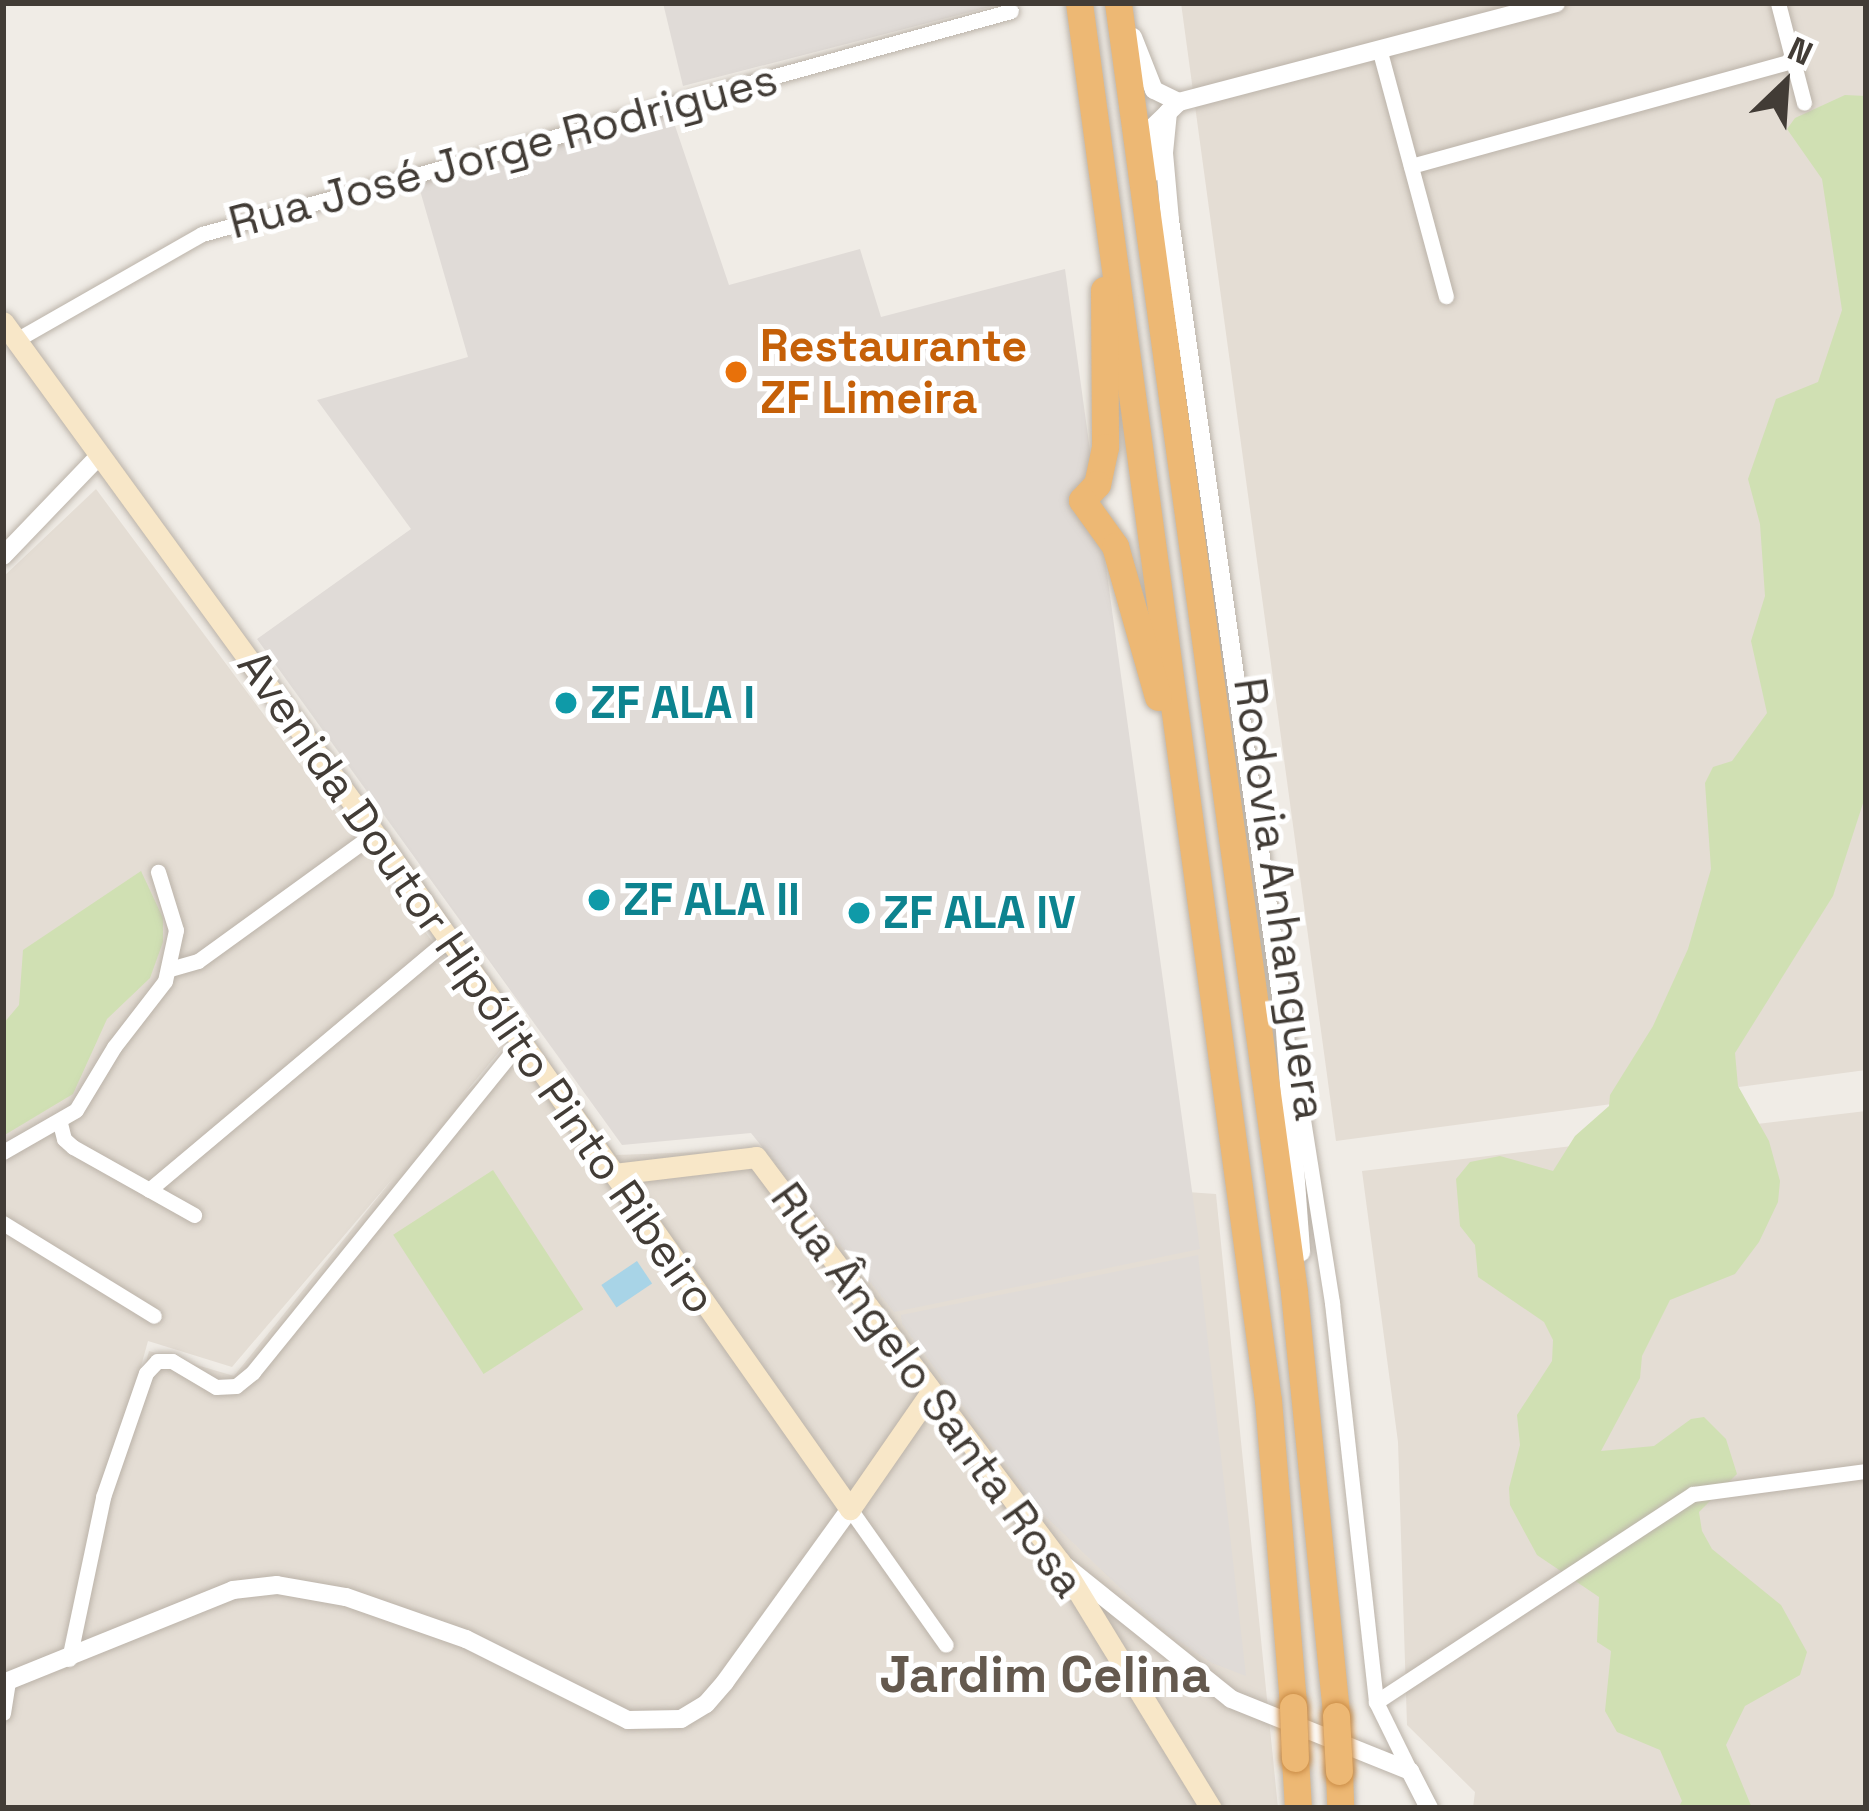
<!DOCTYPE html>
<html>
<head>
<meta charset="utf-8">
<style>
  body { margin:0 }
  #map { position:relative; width:1869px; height:1811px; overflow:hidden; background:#f0ece6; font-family:"Space Grotesk",sans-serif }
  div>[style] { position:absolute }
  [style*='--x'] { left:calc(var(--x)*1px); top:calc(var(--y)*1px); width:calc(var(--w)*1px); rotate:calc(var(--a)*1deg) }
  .residential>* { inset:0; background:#e4ddd4 }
  .industrial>* { inset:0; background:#e0dbd7 }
  .green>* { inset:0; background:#d0e0b3; transform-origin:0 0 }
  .water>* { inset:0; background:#a8d4e7; transform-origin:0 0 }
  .roads { filter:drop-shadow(0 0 3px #bbb3a9) drop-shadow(0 0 3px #bbb3a9) }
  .minor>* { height:15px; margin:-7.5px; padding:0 7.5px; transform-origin:7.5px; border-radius:7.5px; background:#fff }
  .tertiary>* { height:18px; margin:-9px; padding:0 9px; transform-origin:9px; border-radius:9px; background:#fff }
  .secondary>* { height:21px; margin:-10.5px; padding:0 10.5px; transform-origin:10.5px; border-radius:10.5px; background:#f8e7c8 }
  .motorway>* { height:27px; margin:-13.5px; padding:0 13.5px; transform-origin:13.5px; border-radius:13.5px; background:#edb874 }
  .bridges { filter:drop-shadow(0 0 3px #ca8c46) drop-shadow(0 0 3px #ca8c46) }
  .motorway-bridge>* { height:27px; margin:-13.5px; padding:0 13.5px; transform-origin:13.5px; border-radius:13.5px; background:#edb874 }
  .dots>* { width:33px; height:33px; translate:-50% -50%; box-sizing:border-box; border:6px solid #fff; border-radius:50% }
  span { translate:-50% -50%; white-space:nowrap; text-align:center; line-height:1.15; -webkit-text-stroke:10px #fff; paint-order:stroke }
  .street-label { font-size:45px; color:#423c36 }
  .food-label { font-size:45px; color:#c56008; font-weight:700 }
  .left { translate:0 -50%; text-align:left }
  .culture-label { font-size:45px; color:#0d838f; font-weight:700 }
  .quarter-label { font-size:51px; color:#64594e; font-weight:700 }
  .frame { position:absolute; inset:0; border:6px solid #423c36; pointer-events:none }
  .north { position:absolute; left:1725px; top:24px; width:120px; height:120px; -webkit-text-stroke:9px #fff; paint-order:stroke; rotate:25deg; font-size:33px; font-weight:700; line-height:48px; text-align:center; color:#423c36 }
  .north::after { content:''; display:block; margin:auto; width:42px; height:54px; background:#423c36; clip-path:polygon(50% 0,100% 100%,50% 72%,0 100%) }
</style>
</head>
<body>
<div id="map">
  <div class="residential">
    <div style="clip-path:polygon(1181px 3px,1866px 3px,1866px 1070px,1336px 1141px)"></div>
    <div style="clip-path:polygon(evenodd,96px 489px,507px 1042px,465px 1093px,528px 1034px,616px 1155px,759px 1150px,769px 1163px,1216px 1194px,1278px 1808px,3px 1808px,3px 1676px,29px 1665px,3px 1673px,3px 577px,96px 489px,394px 1177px,234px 1376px,149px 1351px,67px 1653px,61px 1654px,148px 1341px,232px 1367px,394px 1177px)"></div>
    <div style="clip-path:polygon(1866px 1111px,1866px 1808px,1473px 1808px,1475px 1792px,1407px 1725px,1398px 1442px,1362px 1171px)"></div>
  </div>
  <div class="industrial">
    <div style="clip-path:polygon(663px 3px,1005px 3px,683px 86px)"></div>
    <div style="clip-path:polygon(670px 111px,729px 285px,860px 249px,881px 317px,1065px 269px,1200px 1249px,894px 1312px,751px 1133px,622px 1145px,257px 639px,411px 529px,317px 400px,468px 357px,417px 180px)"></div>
    <div style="clip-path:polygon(1198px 1255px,1246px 1676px,1212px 1663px,1167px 1633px,1041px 1512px,902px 1324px,901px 1315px)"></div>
  </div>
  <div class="green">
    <div style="clip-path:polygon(1845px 95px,1866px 96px,1866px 794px,1833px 896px,1735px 1053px,1738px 1086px,1769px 1141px,1780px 1181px,1778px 1202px,1759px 1242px,1735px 1274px,1670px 1300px,1642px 1356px,1640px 1378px,1601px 1451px,1654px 1446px,1691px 1419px,1704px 1417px,1726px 1439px,1737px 1474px,1699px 1512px,1702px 1531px,1712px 1549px,1781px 1605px,1807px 1652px,1800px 1675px,1745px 1706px,1726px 1745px,1752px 1808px,1678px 1808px,1682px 1801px,1660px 1750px,1617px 1732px,1605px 1711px,1611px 1651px,1597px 1642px,1599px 1597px,1537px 1555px,1510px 1505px,1509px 1488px,1520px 1445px,1517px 1415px,1552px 1361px,1553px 1340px,1544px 1322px,1478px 1277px,1475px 1245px,1460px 1226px,1456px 1179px,1470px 1162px,1500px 1156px,1553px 1171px,1575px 1136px,1609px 1106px,1610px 1095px,1653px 1026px,1688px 949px,1711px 869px,1705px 783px,1713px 767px,1732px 761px,1767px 713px,1751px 641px,1765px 596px,1760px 524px,1748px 479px,1776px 399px,1818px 382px,1842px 310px,1822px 179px,1787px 129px,1795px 118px)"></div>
    <div style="clip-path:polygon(141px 871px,163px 918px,163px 942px,150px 978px,107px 1019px,73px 1094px,3px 1136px,3px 1024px,19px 1005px,23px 950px)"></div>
    <div style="left:493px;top:1170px;width:166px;height:119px;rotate:57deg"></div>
  </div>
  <div class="water">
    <div style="left:637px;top:1261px;width:27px;height:43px;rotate:56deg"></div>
  </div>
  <div class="roads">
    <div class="minor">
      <div style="--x:1778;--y:3;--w:103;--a:75.4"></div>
      <div style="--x:1380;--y:52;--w:253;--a:74.9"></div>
      <div style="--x:1411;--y:166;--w:396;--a:-15.4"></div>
      <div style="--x:16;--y:340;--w:214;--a:-29.7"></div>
      <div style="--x:202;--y:234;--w:839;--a:-15.41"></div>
      <div style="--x:170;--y:969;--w:29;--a:-16"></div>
      <div style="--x:198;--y:961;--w:218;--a:-35.9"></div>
      <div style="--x:1292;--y:1050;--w:256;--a:81"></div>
      <div style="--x:1332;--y:1303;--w:401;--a:83.7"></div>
      <div style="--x:1376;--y:1702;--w:77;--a:63.8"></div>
      <div style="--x:60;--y:1123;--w:16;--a:76"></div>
      <div style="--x:64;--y:1139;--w:12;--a:42"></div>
      <div style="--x:73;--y:1147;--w:139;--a:29.3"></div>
      <div style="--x:3;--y:1152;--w:84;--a:-29.9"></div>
      <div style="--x:76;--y:1110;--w:74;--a:-58.9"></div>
      <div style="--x:114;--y:1047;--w:83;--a:-52.3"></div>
      <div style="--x:165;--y:981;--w:52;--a:-77.8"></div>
      <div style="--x:176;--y:930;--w:61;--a:-107.2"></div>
      <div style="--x:149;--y:1190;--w:392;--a:-40"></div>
      <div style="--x:3;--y:1223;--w:177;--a:31.6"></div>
      <div style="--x:850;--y:1509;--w:166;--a:54.8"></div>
      <div style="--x:69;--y:1659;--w:166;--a:-78.1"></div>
      <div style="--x:103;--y:1497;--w:131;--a:-70.9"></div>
      <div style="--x:146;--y:1373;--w:16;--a:-47"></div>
      <div style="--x:157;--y:1361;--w:15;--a:0"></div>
      <div style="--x:172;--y:1361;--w:51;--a:30.6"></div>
      <div style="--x:216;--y:1387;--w:20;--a:-3"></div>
      <div style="--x:236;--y:1386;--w:22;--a:-39"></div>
      <div style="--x:253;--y:1372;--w:426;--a:-51"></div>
      <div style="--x:1376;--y:1702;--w:379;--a:-33.3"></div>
      <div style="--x:1693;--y:1494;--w:175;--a:-7.6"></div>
      <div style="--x:3;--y:1713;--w:32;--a:-81"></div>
    </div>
    <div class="tertiary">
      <div style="--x:1133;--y:37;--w:57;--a:68.4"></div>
      <div style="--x:1154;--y:90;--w:28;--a:26"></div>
      <div style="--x:1168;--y:112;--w:41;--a:95.6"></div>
      <div style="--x:1164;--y:153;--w:67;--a:84.9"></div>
      <div style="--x:1170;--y:220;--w:806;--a:81.87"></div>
      <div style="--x:1284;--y:1018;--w:235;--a:85.8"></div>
      <div style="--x:1154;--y:172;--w:45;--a:-91.3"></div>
      <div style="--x:1153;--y:127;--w:36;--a:-44"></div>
      <div style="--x:1179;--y:102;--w:390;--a:-14.7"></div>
      <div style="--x:3;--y:556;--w:139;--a:-46.2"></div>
      <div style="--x:1064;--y:1565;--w:214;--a:38.7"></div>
      <div style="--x:1231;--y:1699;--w:193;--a:21.9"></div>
      <div style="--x:1410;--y:1771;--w:42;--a:62.8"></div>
      <div style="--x:3;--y:1683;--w:248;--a:-22"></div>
      <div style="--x:233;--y:1590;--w:44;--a:-6.5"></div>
      <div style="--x:277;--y:1585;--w:70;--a:9.9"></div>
      <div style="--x:346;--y:1597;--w:127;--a:19.3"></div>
      <div style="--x:466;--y:1639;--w:181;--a:26.6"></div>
      <div style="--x:628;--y:1720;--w:53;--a:-1.1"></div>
      <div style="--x:681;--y:1719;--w:29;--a:-31"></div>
      <div style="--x:706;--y:1704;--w:29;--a:-49"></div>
      <div style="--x:725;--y:1682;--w:213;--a:-54.2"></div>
    </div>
    <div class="secondary">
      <div style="--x:3;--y:322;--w:603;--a:53.97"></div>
      <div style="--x:358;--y:810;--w:855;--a:54.86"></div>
      <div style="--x:850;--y:1509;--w:139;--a:-55.3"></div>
      <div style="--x:614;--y:1174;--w:143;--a:-6.8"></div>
      <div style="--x:756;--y:1157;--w:506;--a:53.11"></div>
      <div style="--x:1060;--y:1562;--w:289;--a:58.5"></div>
    </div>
    <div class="motorway">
      <div style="--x:1079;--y:3;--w:1410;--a:82.3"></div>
      <div style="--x:1268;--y:1400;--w:308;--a:85.3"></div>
      <div style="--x:1118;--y:3;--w:1301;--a:82.22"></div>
      <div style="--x:1294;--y:1292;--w:426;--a:84.3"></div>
      <div style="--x:1104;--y:290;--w:157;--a:89.6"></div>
      <div style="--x:1105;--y:447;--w:38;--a:102"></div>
      <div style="--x:1097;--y:484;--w:22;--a:133"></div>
      <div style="--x:1082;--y:500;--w:57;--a:54.3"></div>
      <div style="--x:1115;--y:546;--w:157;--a:74.1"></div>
      <div style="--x:1295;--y:1758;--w:50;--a:86.6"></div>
      <div style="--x:1339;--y:1771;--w:37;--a:88"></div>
    </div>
  </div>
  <div class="bridges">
    <div class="motorway-bridge">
      <div style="--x:1293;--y:1707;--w:51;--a:87.8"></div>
      <div style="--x:1336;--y:1716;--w:55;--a:86.9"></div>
    </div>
  </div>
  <div class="dots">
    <div style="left:736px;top:372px;background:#e8710a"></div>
    <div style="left:566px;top:703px;background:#0f9aa8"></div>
    <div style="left:599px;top:900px;background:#0f9aa8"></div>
    <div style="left:859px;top:913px;background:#0f9aa8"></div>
  </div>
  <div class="street-label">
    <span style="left:503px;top:151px;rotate:-15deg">Rua José Jorge Rodrigues</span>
    <span style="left:1280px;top:899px;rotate:82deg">Rodovia Anhanguera</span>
    <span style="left:477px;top:982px;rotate:55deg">Avenida Doutor Hipólito Pinto Ribeiro</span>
    <span style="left:928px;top:1390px;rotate:54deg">Rua Ângelo Santa Rosa</span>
  </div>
  <div class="food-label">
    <span class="left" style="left:760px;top:372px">Restaurante<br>ZF Limeira</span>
  </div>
  <div class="culture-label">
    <span class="left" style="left:590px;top:703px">ZF ALA I</span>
    <span class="left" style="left:623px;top:900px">ZF ALA II</span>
    <span class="left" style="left:883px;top:913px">ZF ALA IV</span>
  </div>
  <div class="quarter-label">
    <span style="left:1045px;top:1675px">Jardim Celina</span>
  </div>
  <div class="frame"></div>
  <div class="north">N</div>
</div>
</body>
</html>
